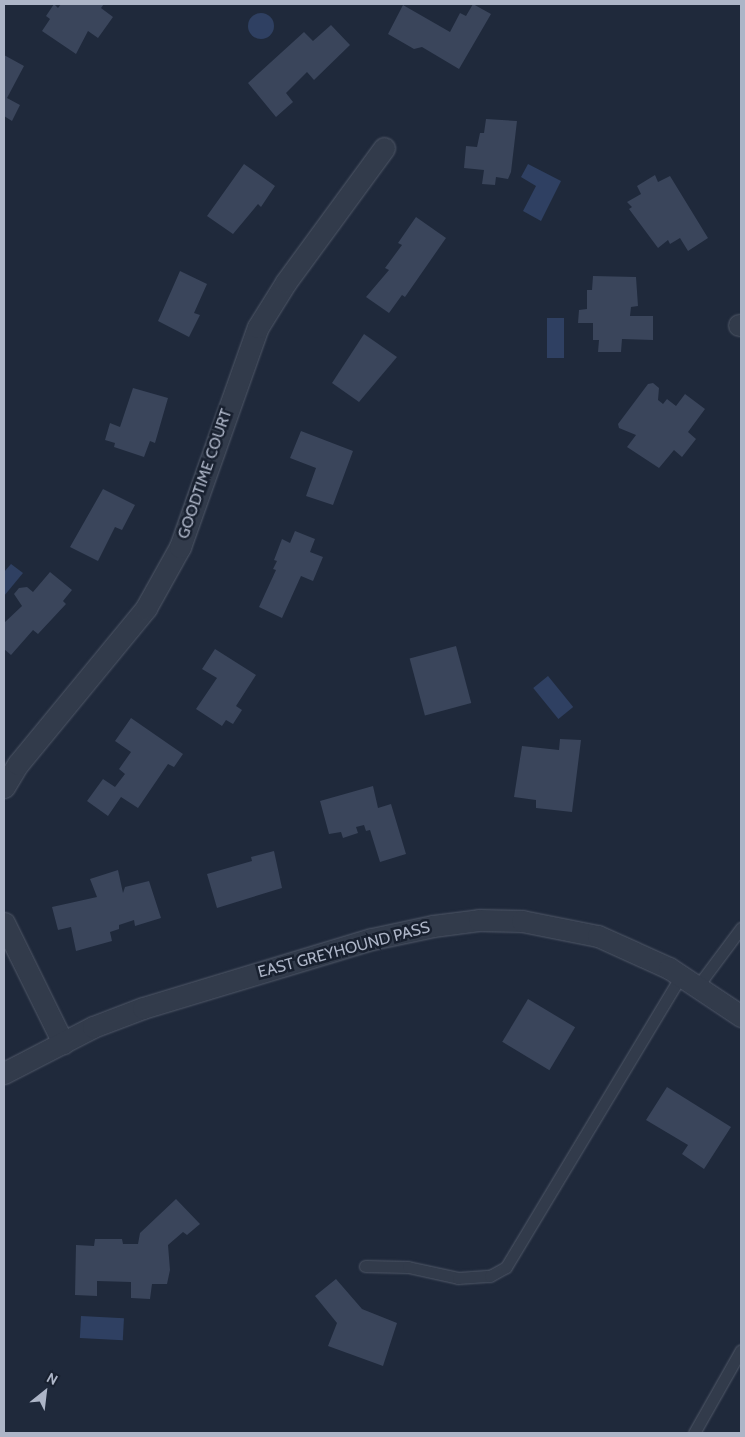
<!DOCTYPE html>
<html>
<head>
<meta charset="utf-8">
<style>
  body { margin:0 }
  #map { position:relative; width:745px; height:1437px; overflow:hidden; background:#1f293b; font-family:Cabin,sans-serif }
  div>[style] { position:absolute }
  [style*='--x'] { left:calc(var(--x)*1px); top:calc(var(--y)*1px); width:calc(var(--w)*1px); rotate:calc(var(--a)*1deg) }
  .water>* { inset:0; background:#2f4062; transform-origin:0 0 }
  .round { border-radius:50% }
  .building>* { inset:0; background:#3a455b; transform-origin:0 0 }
  .roads { filter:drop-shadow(0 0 1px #505868) drop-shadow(0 0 1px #505868) }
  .lane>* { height:11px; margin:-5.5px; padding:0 5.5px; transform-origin:5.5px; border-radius:5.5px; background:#323b4b }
  .street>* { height:21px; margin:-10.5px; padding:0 10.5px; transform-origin:10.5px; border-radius:10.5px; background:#323b4b }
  span { translate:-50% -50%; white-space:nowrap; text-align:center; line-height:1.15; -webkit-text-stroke:5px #18202f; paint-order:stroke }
  .street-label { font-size:16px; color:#adb5c7 }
  .frame { position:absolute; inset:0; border:5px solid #adb5c7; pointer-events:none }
  .north { position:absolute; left:20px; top:1367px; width:50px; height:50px; -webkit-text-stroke:4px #18202f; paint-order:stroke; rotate:29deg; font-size:14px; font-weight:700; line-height:20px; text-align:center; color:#adb5c7 }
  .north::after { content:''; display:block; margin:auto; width:18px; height:22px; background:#adb5c7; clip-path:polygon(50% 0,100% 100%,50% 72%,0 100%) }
</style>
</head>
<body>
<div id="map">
  <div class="water">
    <div class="round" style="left:248px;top:13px;width:26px;height:26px"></div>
    <div style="clip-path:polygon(528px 164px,561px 181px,541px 221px,523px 211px,536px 186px,521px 177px)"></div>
    <div style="left:547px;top:318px;width:17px;height:40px"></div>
    <div style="clip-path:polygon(11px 564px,23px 573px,4px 596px,4px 572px)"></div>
    <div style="left:548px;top:676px;width:40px;height:19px;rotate:51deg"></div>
    <div style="left:81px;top:1316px;width:43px;height:22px;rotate:3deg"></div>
  </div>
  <div class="building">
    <div style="clip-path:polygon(54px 4px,58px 8px,61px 4px,104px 4px,101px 8px,113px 17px,98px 38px,88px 31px,76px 54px,42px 31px,50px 19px,46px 16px)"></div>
    <div style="clip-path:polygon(473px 4px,491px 14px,459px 69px,422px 47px,414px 49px,388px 34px,403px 5px,450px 32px,460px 13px,466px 16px)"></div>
    <div style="clip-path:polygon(331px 25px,350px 45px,314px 80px,307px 72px,286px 93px,293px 102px,276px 117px,248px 83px,304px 32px,313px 41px)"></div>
    <div style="clip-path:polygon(4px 55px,24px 66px,7px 98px,20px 105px,12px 121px,4px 116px)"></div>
    <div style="clip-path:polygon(486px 119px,517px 121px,511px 172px,508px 179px,496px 177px,495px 185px,482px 184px,484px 170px,464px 168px,466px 146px,477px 147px,480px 133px,484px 133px)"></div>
    <div style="clip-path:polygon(244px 164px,275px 186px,261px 207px,258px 204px,233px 234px,207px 216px)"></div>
    <div style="clip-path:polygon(655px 175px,658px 182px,670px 176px,708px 238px,688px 251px,680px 238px,670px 244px,668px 240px,658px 248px,629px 209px,632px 207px,627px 202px,641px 194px,637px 186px)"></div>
    <div style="clip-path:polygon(416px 217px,446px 238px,405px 297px,402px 295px,389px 313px,366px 297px,389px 270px,385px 268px,402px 245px,398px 243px)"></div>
    <div style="clip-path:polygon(180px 271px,207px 284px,194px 313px,200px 315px,189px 337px,158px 321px)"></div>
    <div style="clip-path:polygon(593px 276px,636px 277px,638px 306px,631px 307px,630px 316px,653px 316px,653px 340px,622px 339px,621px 352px,598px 352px,599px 340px,593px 340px,593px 323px,578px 323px,579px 310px,587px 309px,587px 290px,592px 290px)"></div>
    <div style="clip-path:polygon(364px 334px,397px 357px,359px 402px,332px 383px)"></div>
    <div style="clip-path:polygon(653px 383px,659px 388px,658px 400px,663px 404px,667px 399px,676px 406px,685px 394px,705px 409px,688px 432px,696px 439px,682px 457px,674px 450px,659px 468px,627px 447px,636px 435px,619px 428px,618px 424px,648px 384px)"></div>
    <div style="clip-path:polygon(133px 388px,168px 398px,155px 443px,150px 441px,144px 457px,114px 447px,115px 443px,105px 440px,110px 423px,120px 427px)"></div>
    <div style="clip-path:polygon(301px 431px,353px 451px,333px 505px,306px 496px,316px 468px,290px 458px)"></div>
    <div style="clip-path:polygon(103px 489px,135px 505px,122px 530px,115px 527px,98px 561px,70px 547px)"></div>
    <div style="clip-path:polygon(295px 531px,315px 539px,310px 552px,323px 557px,313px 581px,301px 576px,282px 618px,259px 607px,276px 570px,273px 569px,277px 561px,274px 560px,282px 539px,290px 543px)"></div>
    <div style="clip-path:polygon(50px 572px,72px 590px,63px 601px,66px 604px,38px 634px,33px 630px,11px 655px,4px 649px,4px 623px,22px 606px,14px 594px,19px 588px,27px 587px,33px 592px)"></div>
    <div style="left:456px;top:646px;width:59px;height:48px;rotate:75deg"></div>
    <div style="clip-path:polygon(215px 649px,256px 675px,236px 706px,242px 710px,233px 724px,226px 720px,222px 726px,196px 709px,217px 678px,202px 669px)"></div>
    <div style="clip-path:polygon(131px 718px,183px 754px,174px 767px,168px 764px,138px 808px,121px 797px,108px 816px,87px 801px,103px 779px,115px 787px,125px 774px,119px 769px,131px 752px,115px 741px)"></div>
    <div style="clip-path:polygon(560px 739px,581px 740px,572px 812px,536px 808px,536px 800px,514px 797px,522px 746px,559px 750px)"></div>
    <div style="clip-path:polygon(373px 786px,378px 808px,391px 804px,406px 854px,380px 862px,370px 830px,366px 831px,364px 825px,356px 827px,358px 833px,343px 838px,341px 832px,329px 834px,320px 801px)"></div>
    <div style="clip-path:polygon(274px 851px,282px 888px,217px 908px,207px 874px,252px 861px,251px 857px)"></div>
    <div style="clip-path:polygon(118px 870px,123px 893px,125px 887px,149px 881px,161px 918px,135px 926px,134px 920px,119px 925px,119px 929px,110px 932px,112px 941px,76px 951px,71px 927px,58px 930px,52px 907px,97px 897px,90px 879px)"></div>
    <div style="left:528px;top:999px;width:55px;height:50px;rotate:31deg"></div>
    <div style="clip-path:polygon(667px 1087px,731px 1127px,704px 1169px,682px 1154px,688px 1145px,646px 1120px)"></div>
    <div style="clip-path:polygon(176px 1199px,200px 1224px,187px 1235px,183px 1232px,168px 1245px,170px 1270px,167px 1284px,152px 1284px,150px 1299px,131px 1298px,131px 1282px,97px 1281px,97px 1296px,75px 1295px,76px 1245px,94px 1246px,95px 1239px,122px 1239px,123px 1244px,138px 1244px,140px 1233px)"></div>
    <div style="clip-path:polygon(336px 1279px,362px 1309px,397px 1323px,383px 1366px,328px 1346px,337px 1323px,315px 1296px)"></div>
  </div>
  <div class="roads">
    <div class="lane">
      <div style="--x:697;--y:987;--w:74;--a:-53.3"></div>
      <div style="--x:365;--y:1266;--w:43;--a:1.3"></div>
      <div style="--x:408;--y:1267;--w:51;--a:12.4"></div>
      <div style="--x:458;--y:1278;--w:32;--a:-4"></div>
      <div style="--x:490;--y:1276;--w:18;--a:-29"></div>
      <div style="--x:506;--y:1267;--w:340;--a:-59"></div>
      <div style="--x:694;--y:1433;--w:95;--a:-60.5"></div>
    </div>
    <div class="street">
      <div style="--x:739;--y:325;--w:2;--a:0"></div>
      <div style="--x:4;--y:787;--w:27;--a:-59"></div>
      <div style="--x:18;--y:764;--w:202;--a:-50.6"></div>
      <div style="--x:146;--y:608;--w:70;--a:-60.9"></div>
      <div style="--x:180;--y:547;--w:233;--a:-70.5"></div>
      <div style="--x:258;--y:327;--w:53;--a:-58.1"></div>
      <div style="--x:286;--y:282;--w:166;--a:-53.8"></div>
      <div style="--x:4;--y:923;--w:134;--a:63.8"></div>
      <div style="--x:4;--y:1073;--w:100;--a:-27.3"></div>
      <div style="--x:93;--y:1027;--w:53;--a:-20.8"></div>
      <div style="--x:143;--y:1008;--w:239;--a:-16.8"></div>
      <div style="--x:372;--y:939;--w:62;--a:-12"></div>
      <div style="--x:433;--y:926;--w:46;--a:-7.4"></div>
      <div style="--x:479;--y:920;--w:43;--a:1.3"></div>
      <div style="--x:522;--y:921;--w:77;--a:11.2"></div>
      <div style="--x:598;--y:936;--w:78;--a:24.3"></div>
      <div style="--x:669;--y:968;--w:87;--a:33.7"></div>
    </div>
  </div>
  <div class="street-label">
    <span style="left:205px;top:474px;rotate:-71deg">GOODTIME COURT</span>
    <span style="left:344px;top:950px;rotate:-15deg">EAST GREYHOUND PASS</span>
  </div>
  <div class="frame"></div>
  <div class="north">N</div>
</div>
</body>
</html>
